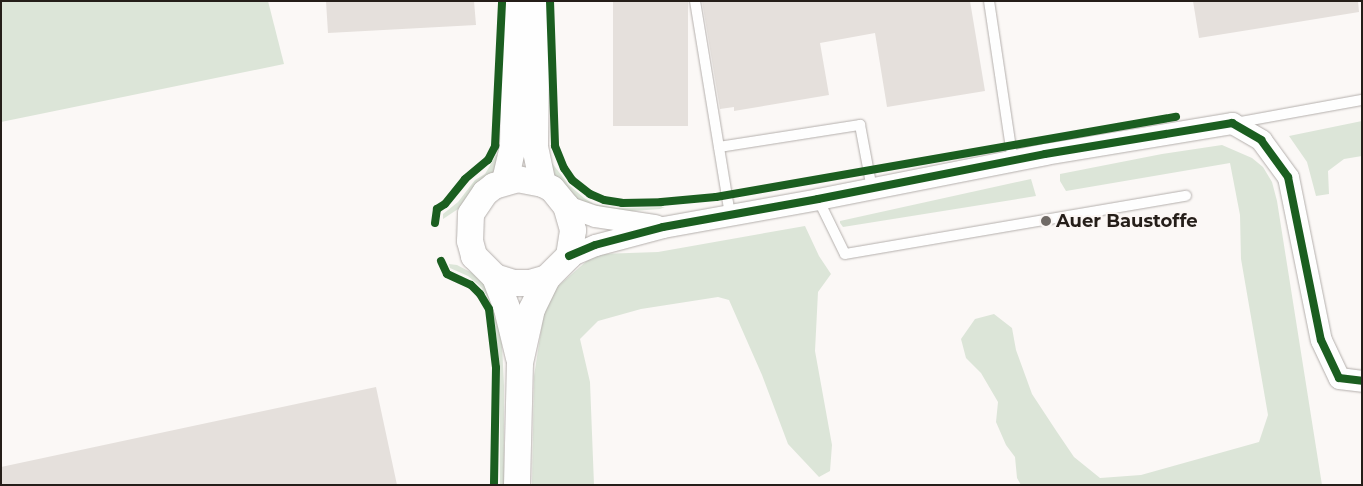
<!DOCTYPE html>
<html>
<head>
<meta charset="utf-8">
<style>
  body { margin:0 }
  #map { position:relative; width:1363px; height:486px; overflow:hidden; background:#fbf8f6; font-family:Montserrat,sans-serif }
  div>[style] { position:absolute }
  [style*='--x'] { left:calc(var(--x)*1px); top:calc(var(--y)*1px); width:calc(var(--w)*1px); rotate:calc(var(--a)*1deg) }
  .green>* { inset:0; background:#dce5d8 }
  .building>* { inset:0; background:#e5e0dc; transform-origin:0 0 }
  .roads { filter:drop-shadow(0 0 1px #b4afac) drop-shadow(0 0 1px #b4afac) }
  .service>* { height:10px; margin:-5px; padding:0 5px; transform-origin:5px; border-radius:5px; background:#fefefe }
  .minor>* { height:21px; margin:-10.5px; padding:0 10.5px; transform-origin:10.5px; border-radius:10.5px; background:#fefefe }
  .tertiary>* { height:26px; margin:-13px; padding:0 13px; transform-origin:13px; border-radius:13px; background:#fefefe }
  .cycleway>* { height:8px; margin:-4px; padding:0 4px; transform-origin:4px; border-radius:4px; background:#1b5e20 }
  .dots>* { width:14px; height:14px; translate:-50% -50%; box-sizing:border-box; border:2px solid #fcf7f5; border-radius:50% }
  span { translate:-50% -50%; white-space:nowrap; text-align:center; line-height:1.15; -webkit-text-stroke:4px #fcf7f5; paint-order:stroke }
  .poi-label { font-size:18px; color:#251e19; font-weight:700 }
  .left { translate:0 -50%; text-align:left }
  .frame { position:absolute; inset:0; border:2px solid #251e19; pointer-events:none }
</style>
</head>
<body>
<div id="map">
  <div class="green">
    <div style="clip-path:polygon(1px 1px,268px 1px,284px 64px,1px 122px)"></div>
    <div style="clip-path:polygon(1362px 121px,1362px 156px,1344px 159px,1328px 171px,1329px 194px,1316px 196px,1307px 162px,1289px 136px)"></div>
    <div style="clip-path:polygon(1222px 145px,1252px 158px,1263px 167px,1272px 182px,1277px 201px,1322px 485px,1021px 485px,1017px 478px,1015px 457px,1006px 445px,996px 422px,998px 402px,981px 373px,966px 358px,961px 339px,975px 319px,994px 314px,1012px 328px,1016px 350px,1032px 394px,1057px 432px,1074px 457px,1100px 478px,1141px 475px,1259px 442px,1268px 415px,1241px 259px,1240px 215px,1230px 163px,1066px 191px,1060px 181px,1060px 174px,1162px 154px)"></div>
    <div style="clip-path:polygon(496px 155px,501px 155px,495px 170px,490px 176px,461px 207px,443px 219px,443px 214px,458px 202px,475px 180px,485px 174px)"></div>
    <div style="clip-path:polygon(548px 158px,569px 185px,584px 198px,594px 204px,616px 208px,665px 207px,660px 209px,619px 212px,577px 200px,553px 176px)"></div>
    <div style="clip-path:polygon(1031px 179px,1036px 196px,843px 227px,840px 223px,840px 221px)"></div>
    <div style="clip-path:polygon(805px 226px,819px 256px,831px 274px,818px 292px,815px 351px,832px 445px,830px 471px,819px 477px,788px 444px,762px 375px,729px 300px,718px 297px,641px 309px,598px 321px,580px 339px,590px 382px,594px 485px,532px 485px,534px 376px,545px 305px,556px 288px,589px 259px,600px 254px,658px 252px)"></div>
    <div style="clip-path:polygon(449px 264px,457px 265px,472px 273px,487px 286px,501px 324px,504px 386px,504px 485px,500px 485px,500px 366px,492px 303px,481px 287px,468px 276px,450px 268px)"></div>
  </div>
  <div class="building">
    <div style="clip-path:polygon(326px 1px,474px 1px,476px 25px,328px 33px)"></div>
    <div style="left:613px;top:1px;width:75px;height:125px"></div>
    <div style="clip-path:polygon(702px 1px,970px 1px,985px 91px,887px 107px,875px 33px,820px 43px,829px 95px,734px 111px,734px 107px,720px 109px)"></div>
    <div style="clip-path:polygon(1193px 1px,1358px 1px,1359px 12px,1199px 38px)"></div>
    <div style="clip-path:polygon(376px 387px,397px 485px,1px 485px,1px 467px)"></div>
  </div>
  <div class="roads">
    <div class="service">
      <div style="--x:695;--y:1;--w:217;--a:80.7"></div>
      <div style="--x:989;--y:1;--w:162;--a:81.5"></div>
      <div style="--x:1235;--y:123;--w:129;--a:-10.3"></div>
      <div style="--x:719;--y:147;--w:143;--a:-8.9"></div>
      <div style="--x:860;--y:125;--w:65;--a:79.4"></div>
      <div style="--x:818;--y:199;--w:61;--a:63.9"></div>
      <div style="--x:845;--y:254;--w:346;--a:-9.7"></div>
    </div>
    <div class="minor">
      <div style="--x:566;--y:206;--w:31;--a:19"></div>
      <div style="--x:595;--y:216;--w:61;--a:8.5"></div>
      <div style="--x:569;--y:256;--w:28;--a:-23"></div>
      <div style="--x:595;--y:245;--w:70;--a:-14.8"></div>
      <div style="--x:663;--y:227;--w:158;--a:-10.2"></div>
      <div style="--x:818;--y:199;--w:231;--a:-11.2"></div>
      <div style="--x:1045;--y:154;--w:190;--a:-9.4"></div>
      <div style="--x:1232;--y:123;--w:34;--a:30"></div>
      <div style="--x:1261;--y:140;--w:46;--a:53.9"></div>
      <div style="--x:1288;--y:177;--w:166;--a:78.6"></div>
      <div style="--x:1321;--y:340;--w:42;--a:64.7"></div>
      <div style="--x:1339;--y:378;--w:23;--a:7"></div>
    </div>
    <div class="tertiary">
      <div style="--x:537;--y:1;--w:146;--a:90.8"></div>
      <div style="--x:535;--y:147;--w:38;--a:78"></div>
      <div style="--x:505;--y:181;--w:35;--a:-77"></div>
      <div style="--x:513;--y:147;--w:146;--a:-89.2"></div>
      <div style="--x:495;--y:277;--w:34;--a:69"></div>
      <div style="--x:507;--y:309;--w:50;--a:76.2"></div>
      <div style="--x:517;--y:485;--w:122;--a:-88.6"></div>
      <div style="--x:520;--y:363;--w:55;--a:-77.5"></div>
      <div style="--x:532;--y:309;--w:34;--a:-64"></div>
      <div style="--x:547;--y:278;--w:31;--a:-45"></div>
      <div style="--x:569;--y:256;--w:26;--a:-81"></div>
      <div style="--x:573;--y:230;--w:25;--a:-106"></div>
      <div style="--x:566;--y:206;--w:22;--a:-129"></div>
      <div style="--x:552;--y:189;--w:10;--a:-151"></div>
      <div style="--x:543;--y:184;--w:25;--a:-169"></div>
      <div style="--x:518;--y:179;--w:25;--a:164"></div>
      <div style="--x:494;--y:186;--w:11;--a:142"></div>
      <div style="--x:485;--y:193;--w:25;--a:124"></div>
      <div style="--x:471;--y:214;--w:27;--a:92"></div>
      <div style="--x:470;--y:241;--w:16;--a:75"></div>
      <div style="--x:474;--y:256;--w:30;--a:45"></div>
      <div style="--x:495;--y:277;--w:20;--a:18"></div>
      <div style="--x:514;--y:283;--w:16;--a:0"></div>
      <div style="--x:530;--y:283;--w:18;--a:-16"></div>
    </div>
  </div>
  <div class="cycleway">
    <div style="--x:550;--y:1;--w:145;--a:88"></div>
    <div style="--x:555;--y:146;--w:24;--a:68"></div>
    <div style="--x:564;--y:168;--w:14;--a:56"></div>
    <div style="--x:572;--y:180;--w:23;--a:38"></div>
    <div style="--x:590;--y:194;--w:15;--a:23"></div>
    <div style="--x:604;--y:200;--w:18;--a:9"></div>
    <div style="--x:622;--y:203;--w:39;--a:-1"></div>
    <div style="--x:661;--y:202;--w:55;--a:-5.2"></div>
    <div style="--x:716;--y:197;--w:467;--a:-9.9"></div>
    <div style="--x:435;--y:223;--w:14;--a:-82"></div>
    <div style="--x:437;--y:209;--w:9;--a:-32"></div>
    <div style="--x:445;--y:204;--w:32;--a:-51"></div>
    <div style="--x:465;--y:179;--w:30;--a:-40"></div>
    <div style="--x:488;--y:160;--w:16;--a:-63"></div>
    <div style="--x:495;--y:146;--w:145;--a:-87.2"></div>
    <div style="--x:569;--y:256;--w:28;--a:-23"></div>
    <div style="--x:595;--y:245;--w:70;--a:-14.8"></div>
    <div style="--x:663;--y:227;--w:158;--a:-10.2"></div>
    <div style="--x:818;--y:199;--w:231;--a:-11.2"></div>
    <div style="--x:1045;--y:154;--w:190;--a:-9.4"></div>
    <div style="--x:1232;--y:123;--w:34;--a:30"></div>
    <div style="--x:1261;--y:140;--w:46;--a:53.9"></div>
    <div style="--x:1288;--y:177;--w:166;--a:78.6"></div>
    <div style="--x:1321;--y:340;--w:42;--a:64.7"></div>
    <div style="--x:1339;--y:378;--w:23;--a:7"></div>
    <div style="--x:441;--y:261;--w:14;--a:65"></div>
    <div style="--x:447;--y:274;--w:26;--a:25"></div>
    <div style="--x:471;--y:285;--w:13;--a:45"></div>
    <div style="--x:480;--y:294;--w:17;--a:59"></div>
    <div style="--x:489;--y:309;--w:59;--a:83.2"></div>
    <div style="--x:496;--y:368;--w:117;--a:91"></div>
  </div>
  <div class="dots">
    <div style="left:1046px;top:221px;background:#706a66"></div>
  </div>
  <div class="poi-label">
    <span class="left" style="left:1056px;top:221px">Auer Baustoffe</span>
  </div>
  <div class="frame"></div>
</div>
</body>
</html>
